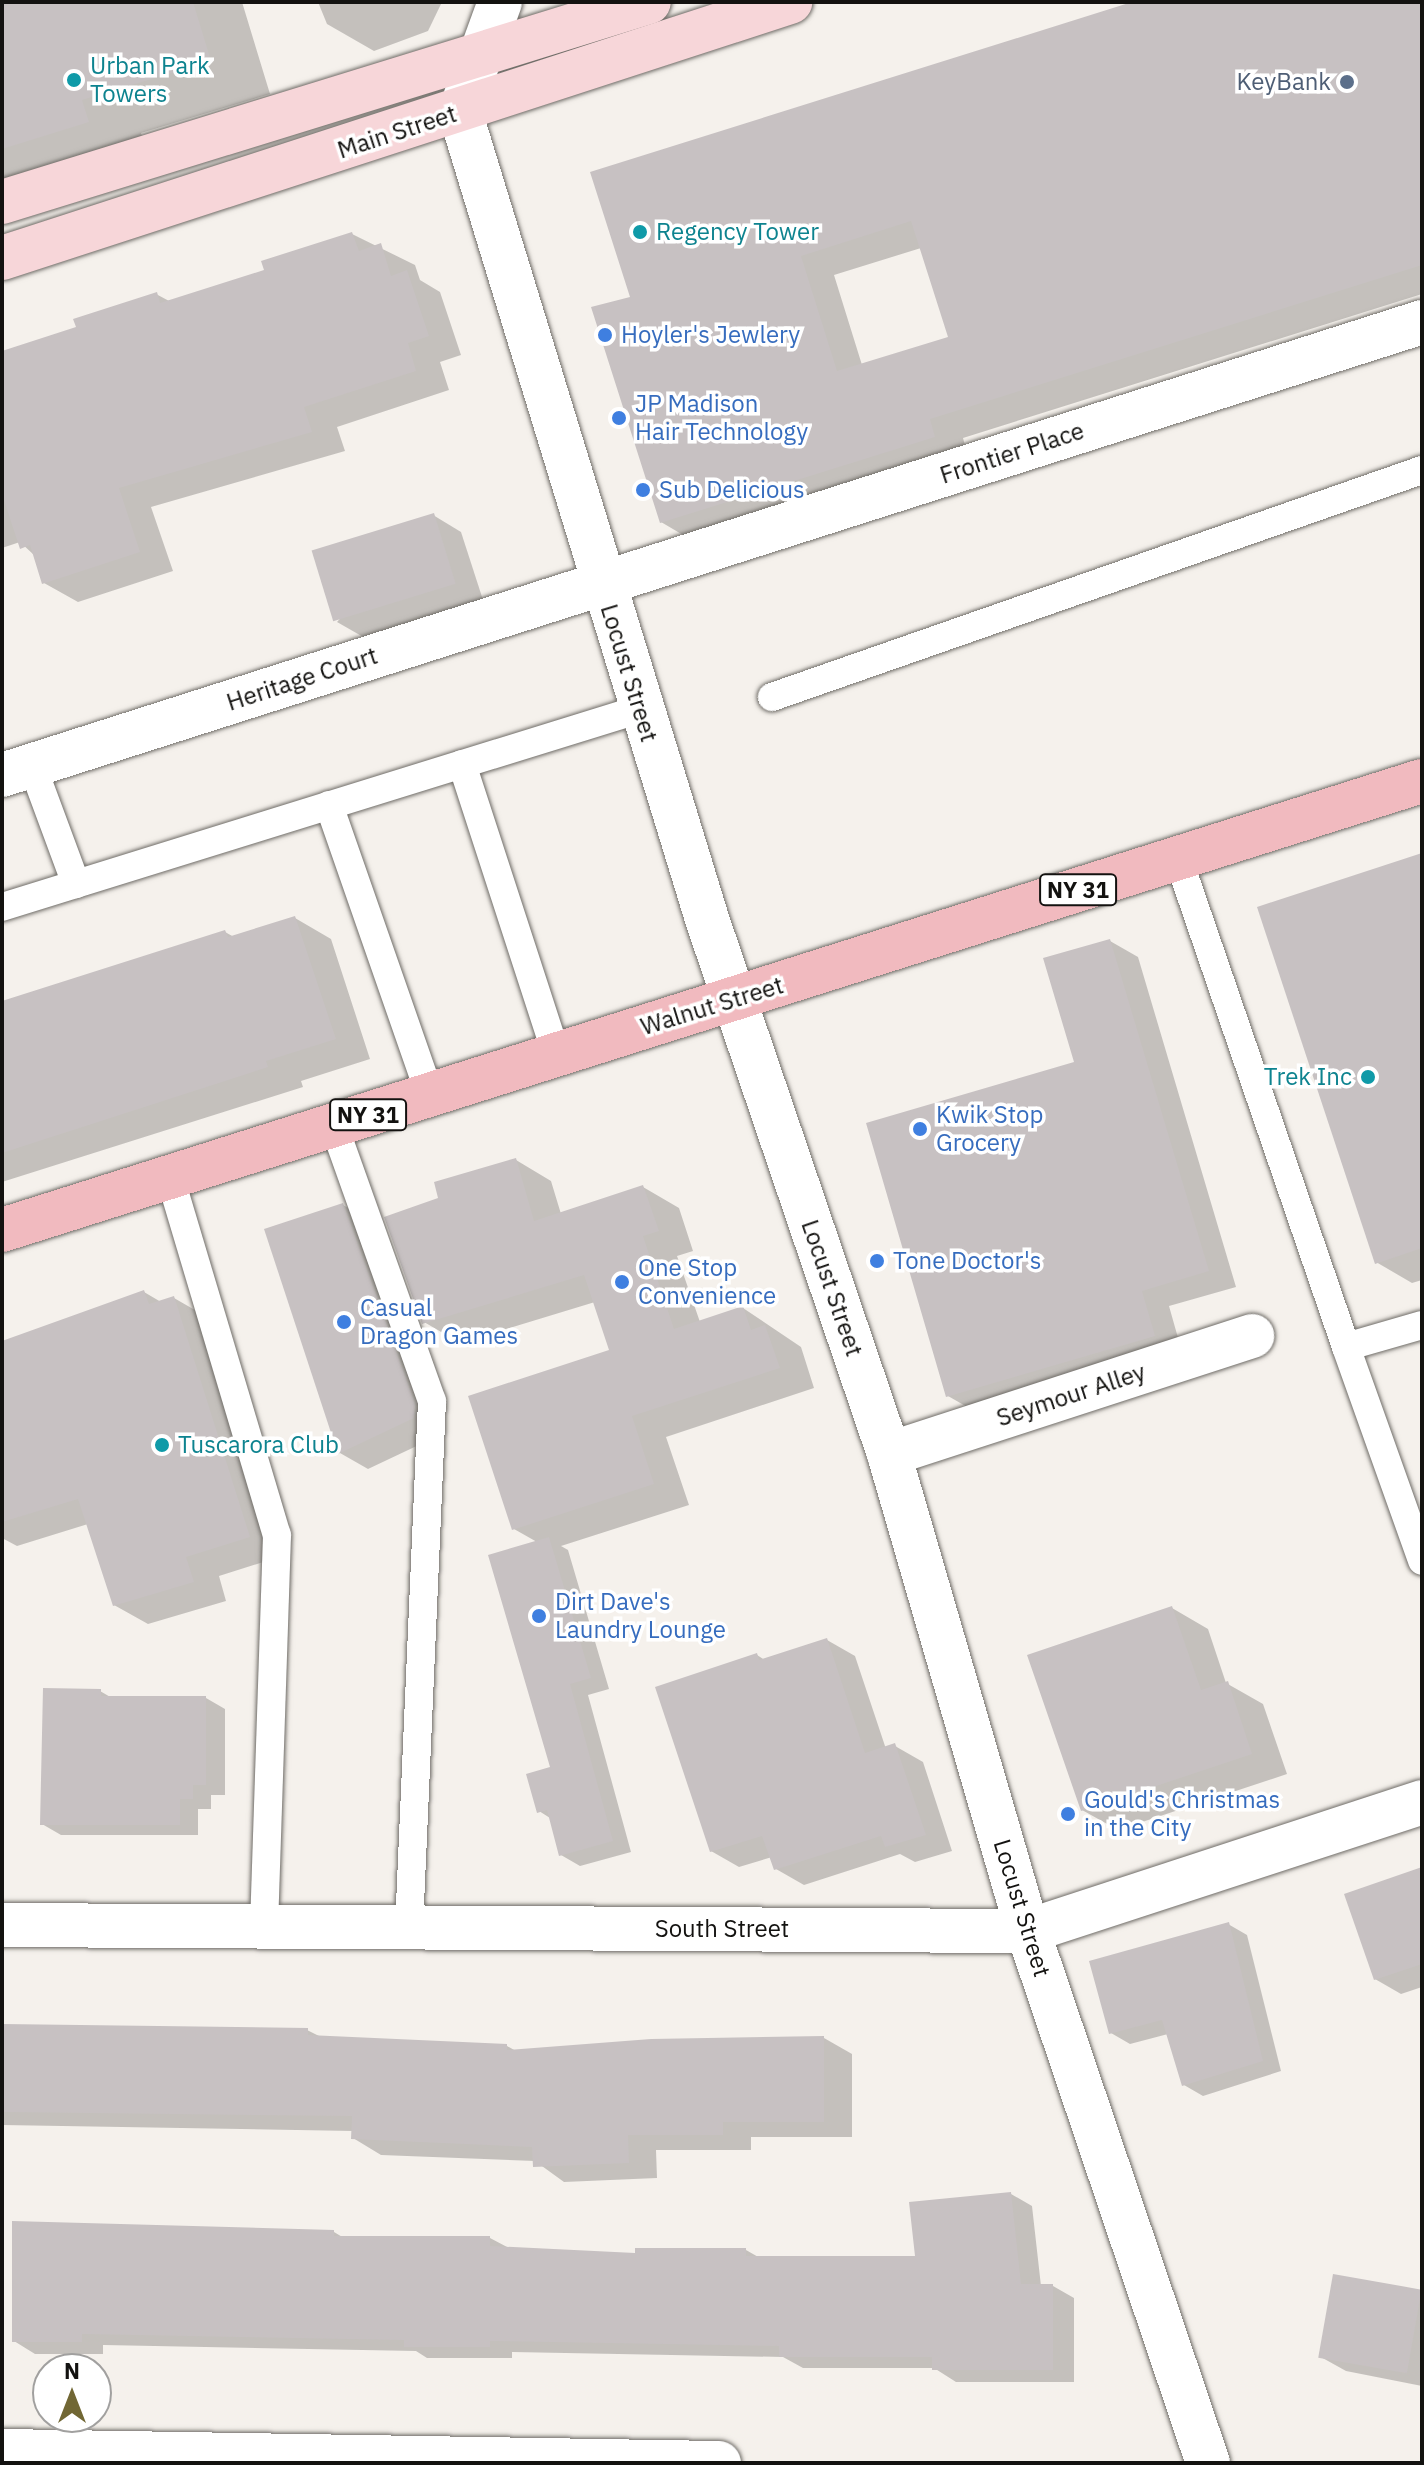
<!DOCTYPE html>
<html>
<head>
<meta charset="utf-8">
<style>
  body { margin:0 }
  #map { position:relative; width:1424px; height:2465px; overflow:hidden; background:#f5f1ec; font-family:"IBM Plex Sans",sans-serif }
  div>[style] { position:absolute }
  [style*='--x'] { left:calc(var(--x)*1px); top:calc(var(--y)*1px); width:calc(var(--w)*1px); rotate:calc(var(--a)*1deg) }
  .shadow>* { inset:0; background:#0003 }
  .building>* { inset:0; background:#c7c1c2; transform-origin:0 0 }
  .roads { filter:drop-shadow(0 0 2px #6f6c67) drop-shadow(0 0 2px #6f6c67) }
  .lane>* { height:28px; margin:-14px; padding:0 14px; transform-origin:14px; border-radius:14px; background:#fff }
  .street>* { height:44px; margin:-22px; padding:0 22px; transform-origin:22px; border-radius:22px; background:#fff }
  .secondary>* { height:44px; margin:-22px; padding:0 22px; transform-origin:22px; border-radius:22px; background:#fff }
  .primary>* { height:44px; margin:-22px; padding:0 22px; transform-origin:22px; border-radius:22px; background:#f7d6d9 }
  .highway>* { height:44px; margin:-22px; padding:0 22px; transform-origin:22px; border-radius:22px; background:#f1babf }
  .dots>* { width:22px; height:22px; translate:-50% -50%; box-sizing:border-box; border:4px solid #fff; border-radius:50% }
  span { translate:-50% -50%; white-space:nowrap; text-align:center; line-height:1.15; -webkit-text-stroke:7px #fff; paint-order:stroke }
  .shield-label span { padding:2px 6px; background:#fff; border:2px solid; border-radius:6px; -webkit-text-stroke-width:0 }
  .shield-label { font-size:22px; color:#131210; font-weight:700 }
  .culture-label { font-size:24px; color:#0d838f }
  .left { translate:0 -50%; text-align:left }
  .right { translate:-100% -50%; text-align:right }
  .service-label { font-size:24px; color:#4e5e75 }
  .street-label { font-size:24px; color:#131210 }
  .shop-label { font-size:24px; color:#366cbe }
  .frame { position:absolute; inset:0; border:4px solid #131210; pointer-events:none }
  .north { position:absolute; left:32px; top:2353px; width:80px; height:80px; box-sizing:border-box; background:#fff; border:2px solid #a1a09f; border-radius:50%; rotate:0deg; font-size:22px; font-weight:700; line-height:32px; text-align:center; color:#131210 }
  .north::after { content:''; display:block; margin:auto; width:28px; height:36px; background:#716734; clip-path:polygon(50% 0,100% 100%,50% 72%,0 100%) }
</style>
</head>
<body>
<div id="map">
  <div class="shadow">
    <div style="clip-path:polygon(2px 2px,242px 2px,270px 94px,141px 133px,148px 156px,2px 201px)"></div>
    <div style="clip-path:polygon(318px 2px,442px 2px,428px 31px,374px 51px,327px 24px)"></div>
    <div style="clip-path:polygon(evenodd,1138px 2px,1422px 2px,1422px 294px,963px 438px,968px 456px,695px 542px,661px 522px,633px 299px,1138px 2px,921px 248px,950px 338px,862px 365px,834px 275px,921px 248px)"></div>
    <div style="clip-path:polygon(352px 234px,415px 265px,420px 280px,440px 292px,461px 355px,440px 362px,449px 390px,337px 427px,345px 451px,151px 507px,173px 571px,78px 602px,44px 583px,34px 555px,20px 542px,2px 548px,2px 353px,78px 328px,156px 294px,171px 302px,266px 271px)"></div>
    <div style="clip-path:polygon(433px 515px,461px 532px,483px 600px,365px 638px,337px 622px)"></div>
    <div style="clip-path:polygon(1422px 855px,1422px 1280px,1412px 1283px,1376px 1262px)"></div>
    <div style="clip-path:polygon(295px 918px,331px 939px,370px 1059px,301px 1081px,303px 1087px,2px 1182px,2px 1003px,225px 932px,234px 937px)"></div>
    <div style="clip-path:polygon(1110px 941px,1138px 957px,1236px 1287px,1169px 1306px,1182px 1352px,976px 1412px,948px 1396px,1076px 1064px)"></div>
    <div style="clip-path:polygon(516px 1160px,551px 1181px,561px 1214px,643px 1187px,679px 1208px,693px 1251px,677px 1256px,700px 1322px,743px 1308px,801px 1347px,814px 1388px,666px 1437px,689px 1505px,561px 1546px,568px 1550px,609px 1689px,588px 1695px,631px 1852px,580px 1866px,561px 1855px,550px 1818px,539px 1811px,553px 1768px,537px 1542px,514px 1529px,612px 1351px,595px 1302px,460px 1343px,424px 1322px,441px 1200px)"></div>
    <div style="clip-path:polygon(343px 1205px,371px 1221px,442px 1434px,368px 1469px,340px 1453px)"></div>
    <div style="clip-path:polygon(144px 1292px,161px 1302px,174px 1298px,207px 1317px,282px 1556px,219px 1576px,226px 1601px,148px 1624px,114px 1605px,88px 1524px,17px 1546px,2px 1538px,2px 1343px)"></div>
    <div style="clip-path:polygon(1172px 1608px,1208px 1629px,1226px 1683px,1263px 1704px,1287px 1774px,1118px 1830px,1082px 1810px)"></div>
    <div style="clip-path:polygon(827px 1640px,855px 1656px,886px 1749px,895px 1746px,923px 1762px,952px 1851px,915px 1862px,900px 1854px,804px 1885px,776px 1869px,772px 1857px,739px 1867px,711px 1851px,757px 1655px,765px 1660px)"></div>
    <div style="clip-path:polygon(100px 1691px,112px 1698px,206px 1698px,225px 1709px,225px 1795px,211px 1795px,211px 1809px,198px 1809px,198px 1835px,61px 1835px,42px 1824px)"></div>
    <div style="clip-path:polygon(1422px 1869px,1422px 1987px,1401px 1994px,1375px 1979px)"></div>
    <div style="clip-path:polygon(1228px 1924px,1247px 1935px,1281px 2071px,1203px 2096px,1184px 2085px,1168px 2034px,1130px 2044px,1111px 2033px)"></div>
    <div style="clip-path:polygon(2px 2026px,307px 2030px,321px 2037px,507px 2046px,516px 2051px,824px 2038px,852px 2054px,852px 2137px,751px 2137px,751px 2150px,656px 2150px,657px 2178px,564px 2182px,535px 2161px,381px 2155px,353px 2138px,353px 2131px,2px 2125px)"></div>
    <div style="clip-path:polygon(1011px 2194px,1032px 2206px,1041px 2286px,1053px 2286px,1074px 2298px,1074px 2382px,956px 2382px,934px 2368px,803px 2368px,783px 2357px,512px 2352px,512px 2358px,427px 2358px,416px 2351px,103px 2345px,103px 2354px,35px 2354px,14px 2341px,334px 2232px,344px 2238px,490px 2238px,509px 2248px,637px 2255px,746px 2250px,760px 2258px,917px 2258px)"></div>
    <div style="clip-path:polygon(1335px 2276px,1422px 2292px,1422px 2386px,1346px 2371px,1319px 2356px)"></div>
  </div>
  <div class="building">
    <div style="clip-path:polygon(2px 2px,193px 2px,211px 61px,82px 100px,89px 122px,2px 149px)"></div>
    <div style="clip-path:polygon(evenodd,1132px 2px,1422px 2px,1422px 265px,930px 419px,935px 437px,660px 523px,591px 307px,630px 297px,590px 172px,1132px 2px,911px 221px,948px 337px,837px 371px,801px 256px,911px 221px)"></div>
    <div style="clip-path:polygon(352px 232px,359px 251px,381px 243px,391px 276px,407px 270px,429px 336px,408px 343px,416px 371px,304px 407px,312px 432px,119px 488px,140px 552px,42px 584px,30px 545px,20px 549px,2px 494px,2px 351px,76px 327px,73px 319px,157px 292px,160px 303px,264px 270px,261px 261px)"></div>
    <div style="left:434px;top:513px;width:74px;height:128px;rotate:73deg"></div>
    <div style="clip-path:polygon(1422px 853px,1422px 1248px,1375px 1264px,1257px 907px)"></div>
    <div style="clip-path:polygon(295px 916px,336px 1039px,266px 1061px,268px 1067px,2px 1153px,2px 1001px,225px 930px,228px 937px)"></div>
    <div style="clip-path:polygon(1110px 939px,1209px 1271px,1142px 1291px,1155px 1336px,946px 1397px,866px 1123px,1074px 1062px,1043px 958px)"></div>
    <div style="clip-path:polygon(516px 1158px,534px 1221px,643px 1185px,659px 1231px,643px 1236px,674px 1329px,743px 1306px,751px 1330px,765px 1325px,780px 1368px,632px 1416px,654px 1484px,512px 1530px,468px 1396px,609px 1350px,584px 1275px,422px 1324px,384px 1217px,438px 1198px,434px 1182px)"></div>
    <div style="clip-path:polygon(343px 1203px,415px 1404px,414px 1418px,338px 1454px,264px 1229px)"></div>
    <div style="clip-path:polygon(144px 1290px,149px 1304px,174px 1296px,250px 1537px,186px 1557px,194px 1582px,113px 1606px,78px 1499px,2px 1522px,2px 1341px)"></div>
    <div style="clip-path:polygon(549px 1537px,591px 1678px,570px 1684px,613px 1841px,559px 1856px,547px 1810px,537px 1813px,526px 1774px,550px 1767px,488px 1555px)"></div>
    <div style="clip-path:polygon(1172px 1606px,1201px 1690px,1228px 1681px,1252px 1754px,1081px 1811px,1027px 1655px)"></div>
    <div style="clip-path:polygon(827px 1638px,865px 1753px,895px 1743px,926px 1835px,885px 1847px,881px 1836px,774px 1870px,762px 1836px,710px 1852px,655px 1687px,757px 1653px,759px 1660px)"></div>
    <div style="clip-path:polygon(43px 1688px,101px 1689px,101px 1696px,206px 1696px,206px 1785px,193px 1785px,193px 1799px,180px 1799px,180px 1825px,40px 1825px)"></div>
    <div style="clip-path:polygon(1422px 1867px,1422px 1964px,1374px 1980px,1344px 1894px)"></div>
    <div style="clip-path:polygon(1229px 1922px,1263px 2061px,1182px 2086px,1162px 2020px,1109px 2034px,1089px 1961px)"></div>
    <div style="clip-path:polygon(2px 2024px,308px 2028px,308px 2035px,507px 2044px,507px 2050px,651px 2039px,824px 2036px,824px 2122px,723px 2122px,723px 2135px,628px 2135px,629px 2163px,533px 2167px,532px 2147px,351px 2139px,352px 2116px,2px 2112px)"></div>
    <div style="clip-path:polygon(1011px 2192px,1021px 2284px,1053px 2284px,1053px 2370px,932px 2370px,932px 2357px,779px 2357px,779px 2346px,490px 2341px,490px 2347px,404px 2347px,404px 2340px,82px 2334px,82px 2342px,12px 2342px,12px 2221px,334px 2230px,334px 2236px,490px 2236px,490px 2246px,635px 2253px,635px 2248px,746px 2248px,746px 2256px,915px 2256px,909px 2202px)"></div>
    <div style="left:1333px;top:2274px;width:90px;height:85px;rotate:10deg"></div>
  </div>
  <div class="roads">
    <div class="lane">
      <div style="--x:772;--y:697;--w:688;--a:-19.25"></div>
      <div style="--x:462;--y:764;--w:307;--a:72"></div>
      <div style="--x:32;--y:765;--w:127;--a:69.7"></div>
      <div style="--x:329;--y:805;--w:307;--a:70.8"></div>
      <div style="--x:1178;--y:858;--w:517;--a:71.04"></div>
      <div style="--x:2;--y:907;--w:668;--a:-17.24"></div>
      <div style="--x:334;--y:1126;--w:292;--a:70.4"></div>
      <div style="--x:432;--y:1401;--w:528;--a:92.5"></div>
      <div style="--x:170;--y:1177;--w:374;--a:73.4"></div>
      <div style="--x:277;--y:1535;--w:392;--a:91.9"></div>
      <div style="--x:1422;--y:1325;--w:79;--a:163.9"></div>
      <div style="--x:1346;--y:1347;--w:227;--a:70.4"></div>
    </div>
    <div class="street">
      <div style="--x:2;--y:775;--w:1491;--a:-17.69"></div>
      <div style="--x:889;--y:1454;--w:382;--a:-18"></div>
      <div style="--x:2;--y:1925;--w:1026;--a:0.34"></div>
      <div style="--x:1028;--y:1931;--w:415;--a:-18.1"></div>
      <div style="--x:2;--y:2451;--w:717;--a:0.96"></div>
    </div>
    <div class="secondary">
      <div style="--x:500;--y:2;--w:117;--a:110"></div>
      <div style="--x:460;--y:112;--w:844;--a:72.98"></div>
      <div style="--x:707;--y:919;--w:565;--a:71.21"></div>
      <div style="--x:889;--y:1454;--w:497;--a:73.8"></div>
      <div style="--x:1028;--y:1931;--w:562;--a:71.31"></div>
    </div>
    <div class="primary">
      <div style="--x:2;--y:202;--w:677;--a:-17.18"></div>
      <div style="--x:2;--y:258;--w:829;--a:-18"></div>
    </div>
    <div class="highway">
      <div style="--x:2;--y:1230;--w:1489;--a:-17.55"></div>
    </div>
  </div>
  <div class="dots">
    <div style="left:74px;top:80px;background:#0f9aa8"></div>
    <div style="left:1347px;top:82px;background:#5c6f8a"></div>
    <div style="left:640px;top:232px;background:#0f9aa8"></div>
    <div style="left:605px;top:335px;background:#3f7fe0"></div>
    <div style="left:619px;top:418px;background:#3f7fe0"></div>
    <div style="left:643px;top:490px;background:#3f7fe0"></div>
    <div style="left:1368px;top:1077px;background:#0f9aa8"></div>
    <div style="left:920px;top:1129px;background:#3f7fe0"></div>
    <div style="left:877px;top:1261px;background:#3f7fe0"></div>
    <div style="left:622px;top:1282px;background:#3f7fe0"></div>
    <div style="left:344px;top:1322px;background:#3f7fe0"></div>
    <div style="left:162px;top:1445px;background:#0f9aa8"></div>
    <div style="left:539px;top:1616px;background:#3f7fe0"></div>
    <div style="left:1068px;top:1814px;background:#3f7fe0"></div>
  </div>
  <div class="shield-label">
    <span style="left:1078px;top:890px">NY 31</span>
    <span style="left:368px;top:1115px">NY 31</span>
  </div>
  <div class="culture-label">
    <span class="left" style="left:90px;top:80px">Urban Park<br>Towers</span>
    <span class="left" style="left:656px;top:232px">Regency Tower</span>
    <span class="right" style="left:1352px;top:1077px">Trek Inc</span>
    <span class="left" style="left:178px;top:1445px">Tuscarora Club</span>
  </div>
  <div class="service-label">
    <span class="right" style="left:1331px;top:82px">KeyBank</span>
  </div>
  <div class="street-label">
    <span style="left:397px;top:132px;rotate:-18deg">Main Street</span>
    <span style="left:1012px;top:453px;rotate:-18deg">Frontier Place</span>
    <span style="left:629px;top:673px;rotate:73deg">Locust Street</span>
    <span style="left:302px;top:679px;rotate:-18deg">Heritage Court</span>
    <span style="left:712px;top:1006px;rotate:-17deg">Walnut Street</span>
    <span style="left:832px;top:1288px;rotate:71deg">Locust Street</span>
    <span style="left:1071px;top:1395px;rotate:-18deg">Seymour Alley</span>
    <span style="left:1022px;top:1908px;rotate:73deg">Locust Street</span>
    <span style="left:722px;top:1929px">South Street</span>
  </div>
  <div class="shop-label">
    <span class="left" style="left:621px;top:335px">Hoyler's Jewlery</span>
    <span class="left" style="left:635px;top:418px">JP Madison<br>Hair Technology</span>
    <span class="left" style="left:659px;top:490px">Sub Delicious</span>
    <span class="left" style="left:936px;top:1129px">Kwik Stop<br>Grocery</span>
    <span class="left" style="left:893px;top:1261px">Tone Doctor's</span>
    <span class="left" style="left:638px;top:1282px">One Stop<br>Convenience</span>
    <span class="left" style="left:360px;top:1322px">Casual<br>Dragon Games</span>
    <span class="left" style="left:555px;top:1616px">Dirt Dave's<br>Laundry Lounge</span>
    <span class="left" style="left:1084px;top:1814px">Gould's Christmas<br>in the City</span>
  </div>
  <div class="frame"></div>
  <div class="north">N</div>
</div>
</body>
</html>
